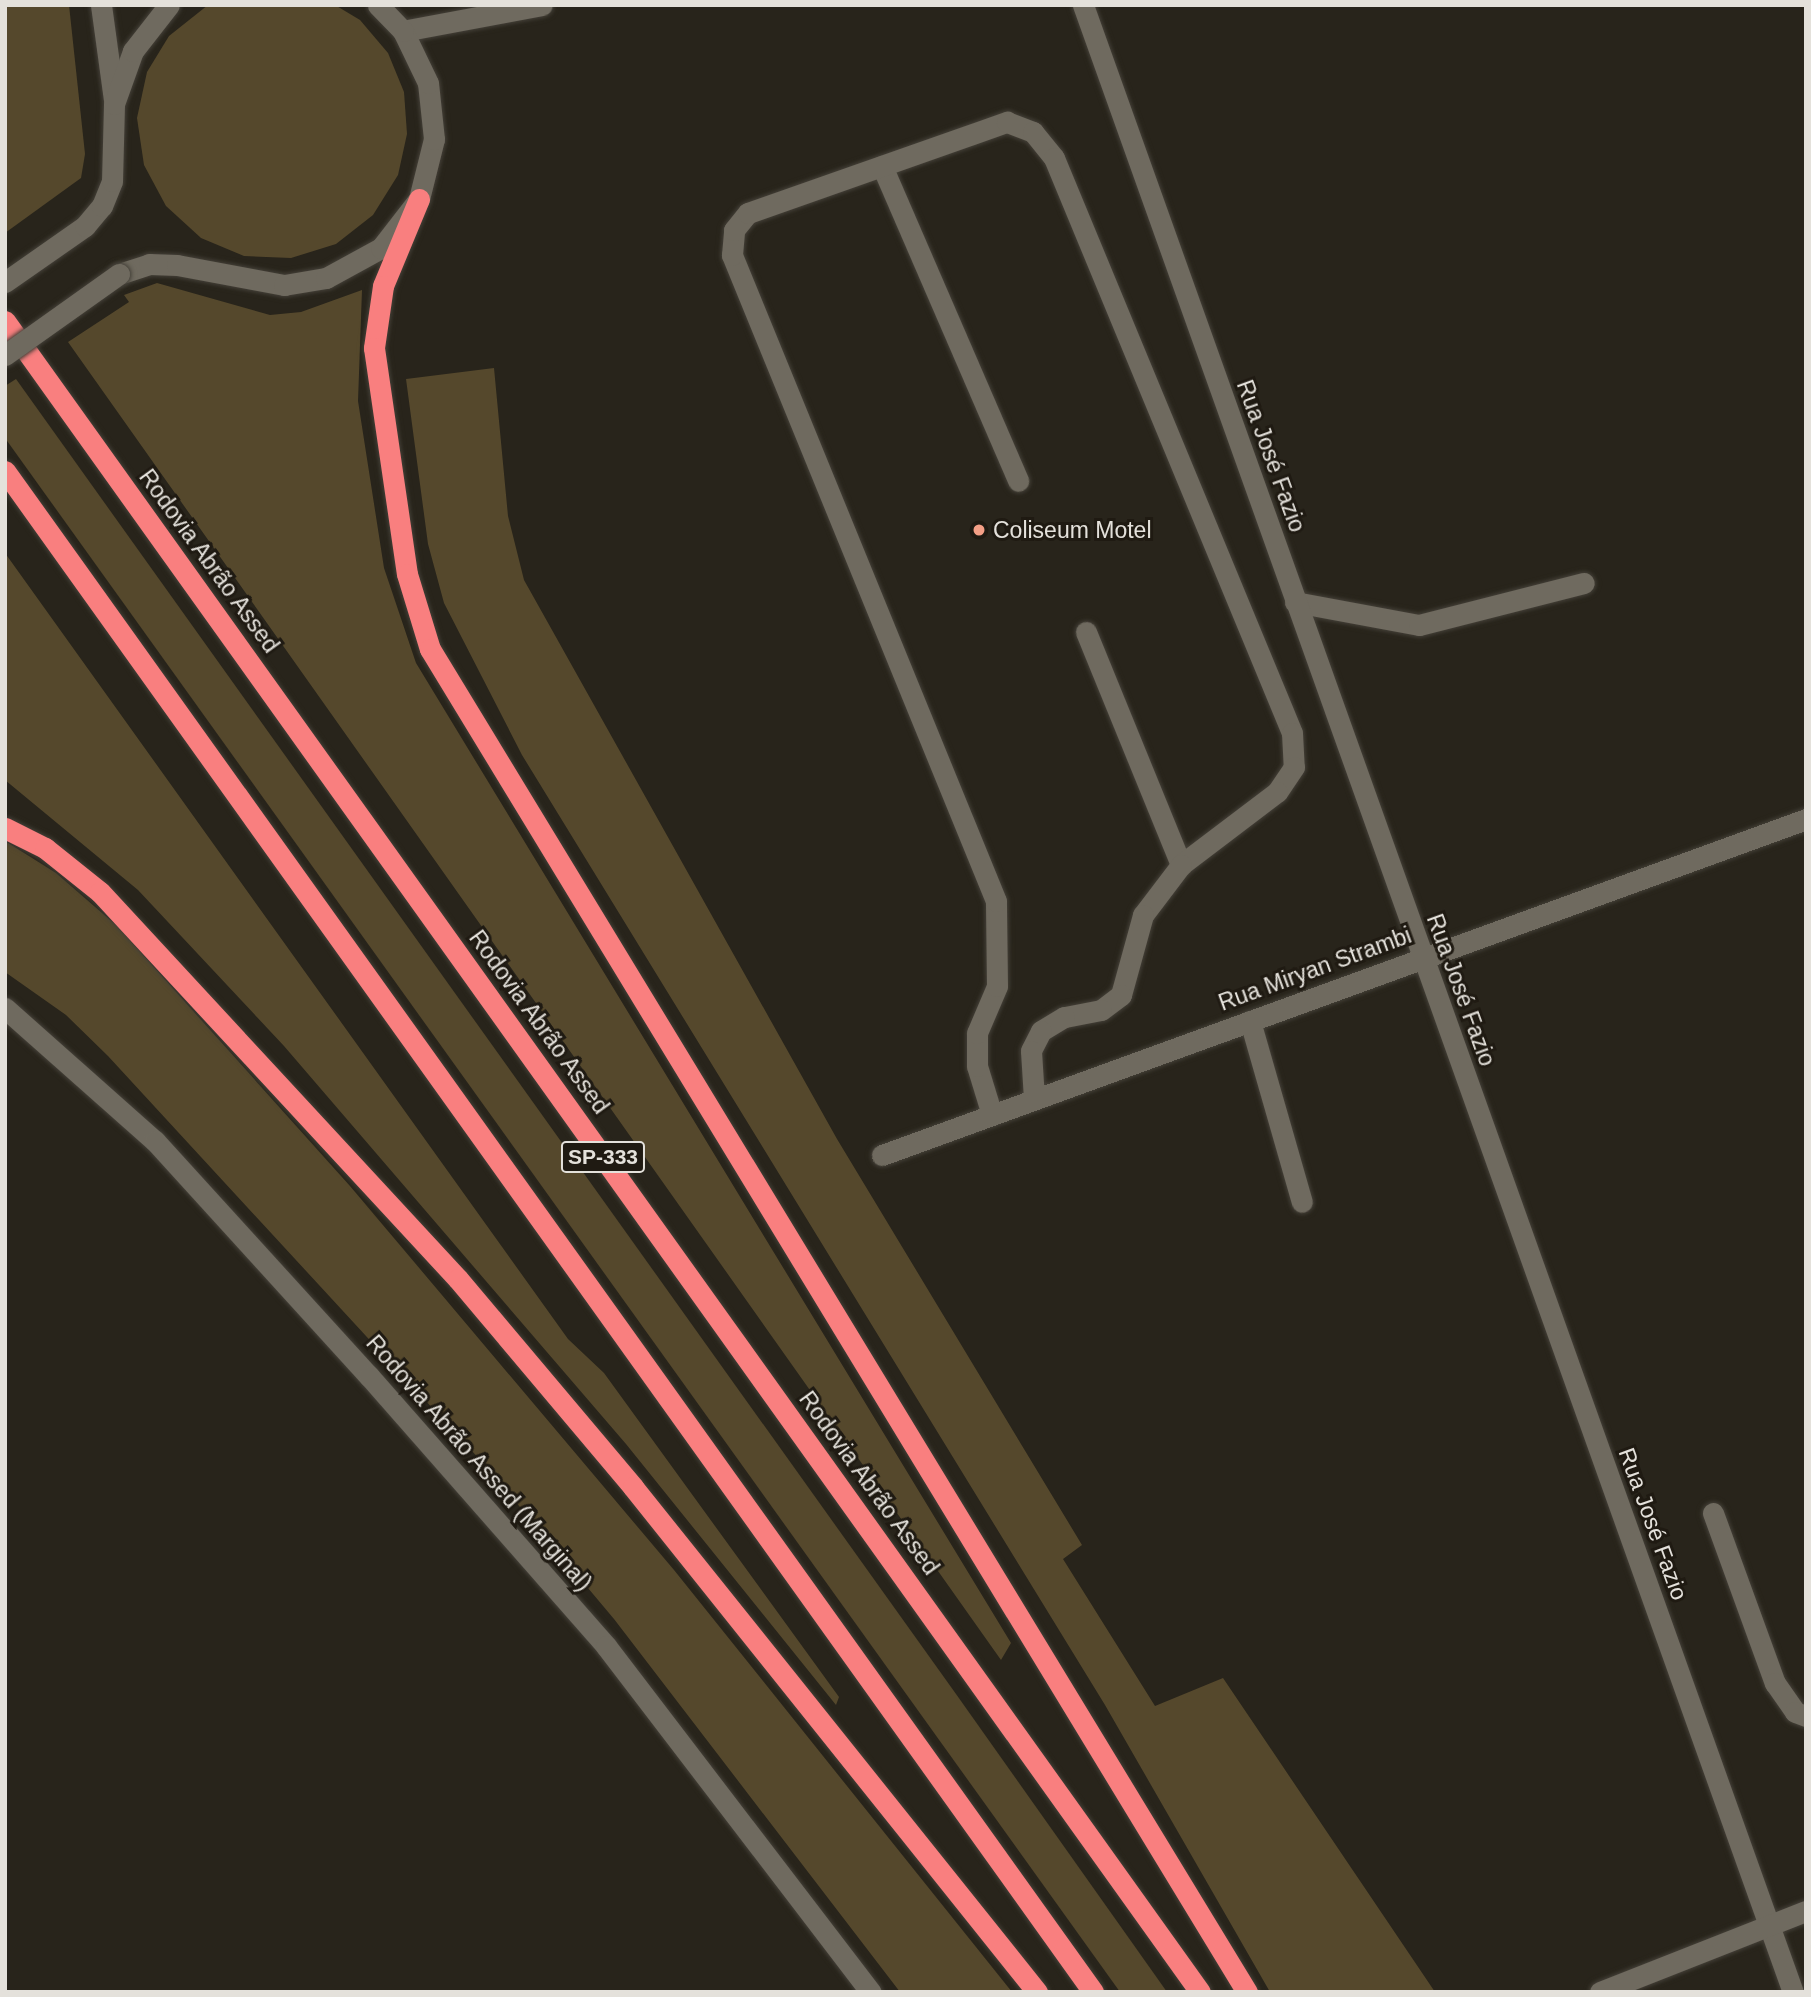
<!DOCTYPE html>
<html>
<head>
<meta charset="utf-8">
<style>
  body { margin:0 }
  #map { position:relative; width:1811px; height:1997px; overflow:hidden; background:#28241b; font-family:Arial,sans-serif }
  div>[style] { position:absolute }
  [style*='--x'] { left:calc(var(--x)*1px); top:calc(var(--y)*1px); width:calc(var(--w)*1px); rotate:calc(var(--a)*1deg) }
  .green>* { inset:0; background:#55482c }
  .roads { filter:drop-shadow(0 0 2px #444038) drop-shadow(0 0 2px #444038) }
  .lane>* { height:21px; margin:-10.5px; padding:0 10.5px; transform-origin:10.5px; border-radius:10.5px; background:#6f6a5f }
  .street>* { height:21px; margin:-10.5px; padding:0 10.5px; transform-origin:10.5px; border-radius:10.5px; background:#6f6a5f }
  .secondary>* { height:21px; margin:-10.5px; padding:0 10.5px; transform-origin:10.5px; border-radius:10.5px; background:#6f6a5f }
  .highway>* { height:21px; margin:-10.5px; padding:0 10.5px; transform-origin:10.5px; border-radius:10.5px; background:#f97f7f }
  .bridges { filter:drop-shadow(0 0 2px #444038) drop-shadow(0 0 2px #444038) }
  .secondary-bridge>* { height:21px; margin:-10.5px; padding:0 10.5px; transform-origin:10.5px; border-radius:10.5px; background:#6f6a5f }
  .dots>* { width:19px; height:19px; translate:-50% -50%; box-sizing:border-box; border:4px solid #1f1a12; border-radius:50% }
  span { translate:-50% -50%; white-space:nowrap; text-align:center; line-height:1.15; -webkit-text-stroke:6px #1f1a12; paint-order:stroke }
  .shield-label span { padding:2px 5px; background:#1f1a12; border:2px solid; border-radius:5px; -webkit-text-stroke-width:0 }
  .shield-label { font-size:21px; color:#e4e1db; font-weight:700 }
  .street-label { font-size:23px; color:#e4e1db }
  .poi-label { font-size:23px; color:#e4e1db }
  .left { translate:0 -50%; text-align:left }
  .frame { position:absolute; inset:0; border:7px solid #e4e1db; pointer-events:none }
</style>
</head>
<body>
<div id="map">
  <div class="green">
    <div style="clip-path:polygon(5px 5px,69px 5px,85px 154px,81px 178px,5px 233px)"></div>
    <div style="clip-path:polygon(208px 5px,335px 5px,360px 20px,388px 53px,404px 92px,407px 134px,398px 175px,373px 215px,336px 244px,291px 258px,244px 256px,201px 238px,166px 206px,144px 165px,137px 118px,147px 72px,169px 36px)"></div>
    <div style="clip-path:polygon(157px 283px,270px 315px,301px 312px,362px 290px,358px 401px,384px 568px,416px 663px,1011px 1643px,1001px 1660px,68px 342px,129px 302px,124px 295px)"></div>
    <div style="clip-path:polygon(494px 368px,508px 516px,524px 580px,837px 1139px,1082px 1545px,1063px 1559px,1155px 1706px,1223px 1678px,1435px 1992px,1270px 1992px,1105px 1705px,522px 755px,444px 603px,428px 544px,406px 379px)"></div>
    <div style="clip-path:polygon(16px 379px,956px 1694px,1167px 1992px,1120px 1992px,5px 438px,5px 386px)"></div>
    <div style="clip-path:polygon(5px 553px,568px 1339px,604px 1373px,839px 1697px,836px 1705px,626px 1444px,284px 1046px,138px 890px,5px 780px)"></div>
    <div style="clip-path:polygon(5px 841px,56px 873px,117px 926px,350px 1186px,674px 1570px,1012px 1992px,900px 1992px,614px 1619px,483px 1463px,108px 1056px,66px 1015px,5px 972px)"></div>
  </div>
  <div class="roads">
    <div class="lane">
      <div style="--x:882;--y:166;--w:343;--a:66.6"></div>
      <div style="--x:1295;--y:602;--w:126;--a:10.5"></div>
      <div style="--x:1419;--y:625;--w:170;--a:-14.3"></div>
      <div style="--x:1086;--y:632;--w:252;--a:67.8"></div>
      <div style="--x:1250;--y:1021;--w:188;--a:74"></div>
      <div style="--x:992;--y:1115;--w:51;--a:-107"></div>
      <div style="--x:977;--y:1066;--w:33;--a:-90"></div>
      <div style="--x:977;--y:1033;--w:51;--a:-66.9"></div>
      <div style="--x:997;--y:986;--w:85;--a:-90.7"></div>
      <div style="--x:996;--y:901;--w:698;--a:-112.23"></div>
      <div style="--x:732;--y:255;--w:25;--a:-85"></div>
      <div style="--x:734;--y:230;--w:22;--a:-51"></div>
      <div style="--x:748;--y:213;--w:275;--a:-19.4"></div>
      <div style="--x:1007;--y:122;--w:28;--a:21"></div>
      <div style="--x:1033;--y:132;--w:33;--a:51"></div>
      <div style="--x:1054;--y:158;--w:622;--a:67.51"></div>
      <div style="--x:1292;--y:733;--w:34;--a:87"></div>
      <div style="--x:1294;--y:767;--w:30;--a:124"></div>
      <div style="--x:1277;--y:792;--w:121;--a:142.8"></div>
      <div style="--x:1181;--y:865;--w:63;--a:127.2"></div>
      <div style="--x:1143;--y:915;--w:83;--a:105.4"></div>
      <div style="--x:1121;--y:995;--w:25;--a:143"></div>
      <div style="--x:1101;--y:1010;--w:38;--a:169"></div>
      <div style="--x:1064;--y:1017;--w:27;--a:149"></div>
      <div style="--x:1041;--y:1031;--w:22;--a:117"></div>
      <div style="--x:1031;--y:1051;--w:48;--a:86.4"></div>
      <div style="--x:1713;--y:1513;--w:181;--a:70"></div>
      <div style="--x:1775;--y:1683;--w:35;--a:55"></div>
      <div style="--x:1795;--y:1712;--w:12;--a:20"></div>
    </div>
    <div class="street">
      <div style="--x:1083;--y:5;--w:2110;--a:70.34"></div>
      <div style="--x:403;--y:31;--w:141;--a:-10.6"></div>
      <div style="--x:882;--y:1155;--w:983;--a:-19.98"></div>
      <div style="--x:1600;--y:1992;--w:221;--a:-21.5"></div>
    </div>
    <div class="secondary">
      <div style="--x:101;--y:5;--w:96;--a:82.2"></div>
      <div style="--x:119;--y:274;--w:32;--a:-18"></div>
      <div style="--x:149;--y:264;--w:28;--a:2"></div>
      <div style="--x:177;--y:265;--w:109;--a:10.6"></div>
      <div style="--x:284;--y:285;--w:43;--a:-9.5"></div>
      <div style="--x:326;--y:278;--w:63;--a:-28.6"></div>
      <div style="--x:381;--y:248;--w:62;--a:-52.2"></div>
      <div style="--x:419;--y:199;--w:62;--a:-76"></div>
      <div style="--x:434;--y:139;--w:56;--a:-96.1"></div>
      <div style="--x:428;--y:83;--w:58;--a:-115.7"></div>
      <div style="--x:403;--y:31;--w:36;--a:-134"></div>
      <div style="--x:5;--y:282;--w:98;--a:-35"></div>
      <div style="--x:85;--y:226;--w:26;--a:-50"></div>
      <div style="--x:102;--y:206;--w:27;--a:-68"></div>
      <div style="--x:112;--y:181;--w:77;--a:-88.5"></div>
      <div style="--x:114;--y:104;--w:56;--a:-70.3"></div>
      <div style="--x:133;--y:51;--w:58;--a:-52"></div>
      <div style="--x:5;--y:1008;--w:200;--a:41.6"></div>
      <div style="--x:155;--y:1141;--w:318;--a:47.7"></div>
      <div style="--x:369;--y:1376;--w:359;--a:48.7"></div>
      <div style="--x:606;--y:1646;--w:436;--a:52.6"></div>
    </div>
    <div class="highway">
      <div style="--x:419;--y:199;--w:94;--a:112.5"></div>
      <div style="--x:383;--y:286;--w:63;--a:98.3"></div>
      <div style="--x:374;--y:348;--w:228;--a:81.7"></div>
      <div style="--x:407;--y:574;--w:78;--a:73"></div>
      <div style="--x:430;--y:649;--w:1572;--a:58.69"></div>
      <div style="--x:5;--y:321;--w:2054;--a:54.43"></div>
      <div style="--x:5;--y:471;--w:1870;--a:54.42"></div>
      <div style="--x:5;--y:828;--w:45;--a:26.6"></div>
      <div style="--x:45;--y:848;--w:70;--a:38.7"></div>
      <div style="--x:100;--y:892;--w:527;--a:47.23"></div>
      <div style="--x:458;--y:1279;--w:272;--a:49.9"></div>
      <div style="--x:633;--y:1487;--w:647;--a:51.34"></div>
    </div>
  </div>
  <div class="bridges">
    <div class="secondary-bridge">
      <div style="--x:5;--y:355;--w:140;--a:-35.4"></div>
    </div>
  </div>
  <div class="dots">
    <div style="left:979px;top:530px;background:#f49f86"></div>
  </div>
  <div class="shield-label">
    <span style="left:603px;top:1157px">SP-333</span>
  </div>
  <div class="street-label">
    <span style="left:1271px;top:456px;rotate:70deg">Rua José Fazio</span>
    <span style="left:209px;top:561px;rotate:54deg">Rodovia Abrão Assed</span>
    <span style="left:1315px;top:969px;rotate:-20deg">Rua Miryan Strambi</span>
    <span style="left:1461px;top:990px;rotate:70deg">Rua José Fazio</span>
    <span style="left:539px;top:1022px;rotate:54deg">Rodovia Abrão Assed</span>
    <span style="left:479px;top:1463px;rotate:49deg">Rodovia Abrão Assed (Marginal)</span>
    <span style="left:869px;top:1483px;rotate:54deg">Rodovia Abrão Assed</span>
    <span style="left:1653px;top:1524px;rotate:70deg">Rua José Fazio</span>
  </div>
  <div class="poi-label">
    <span class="left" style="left:993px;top:530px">Coliseum Motel</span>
  </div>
  <div class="frame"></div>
</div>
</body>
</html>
